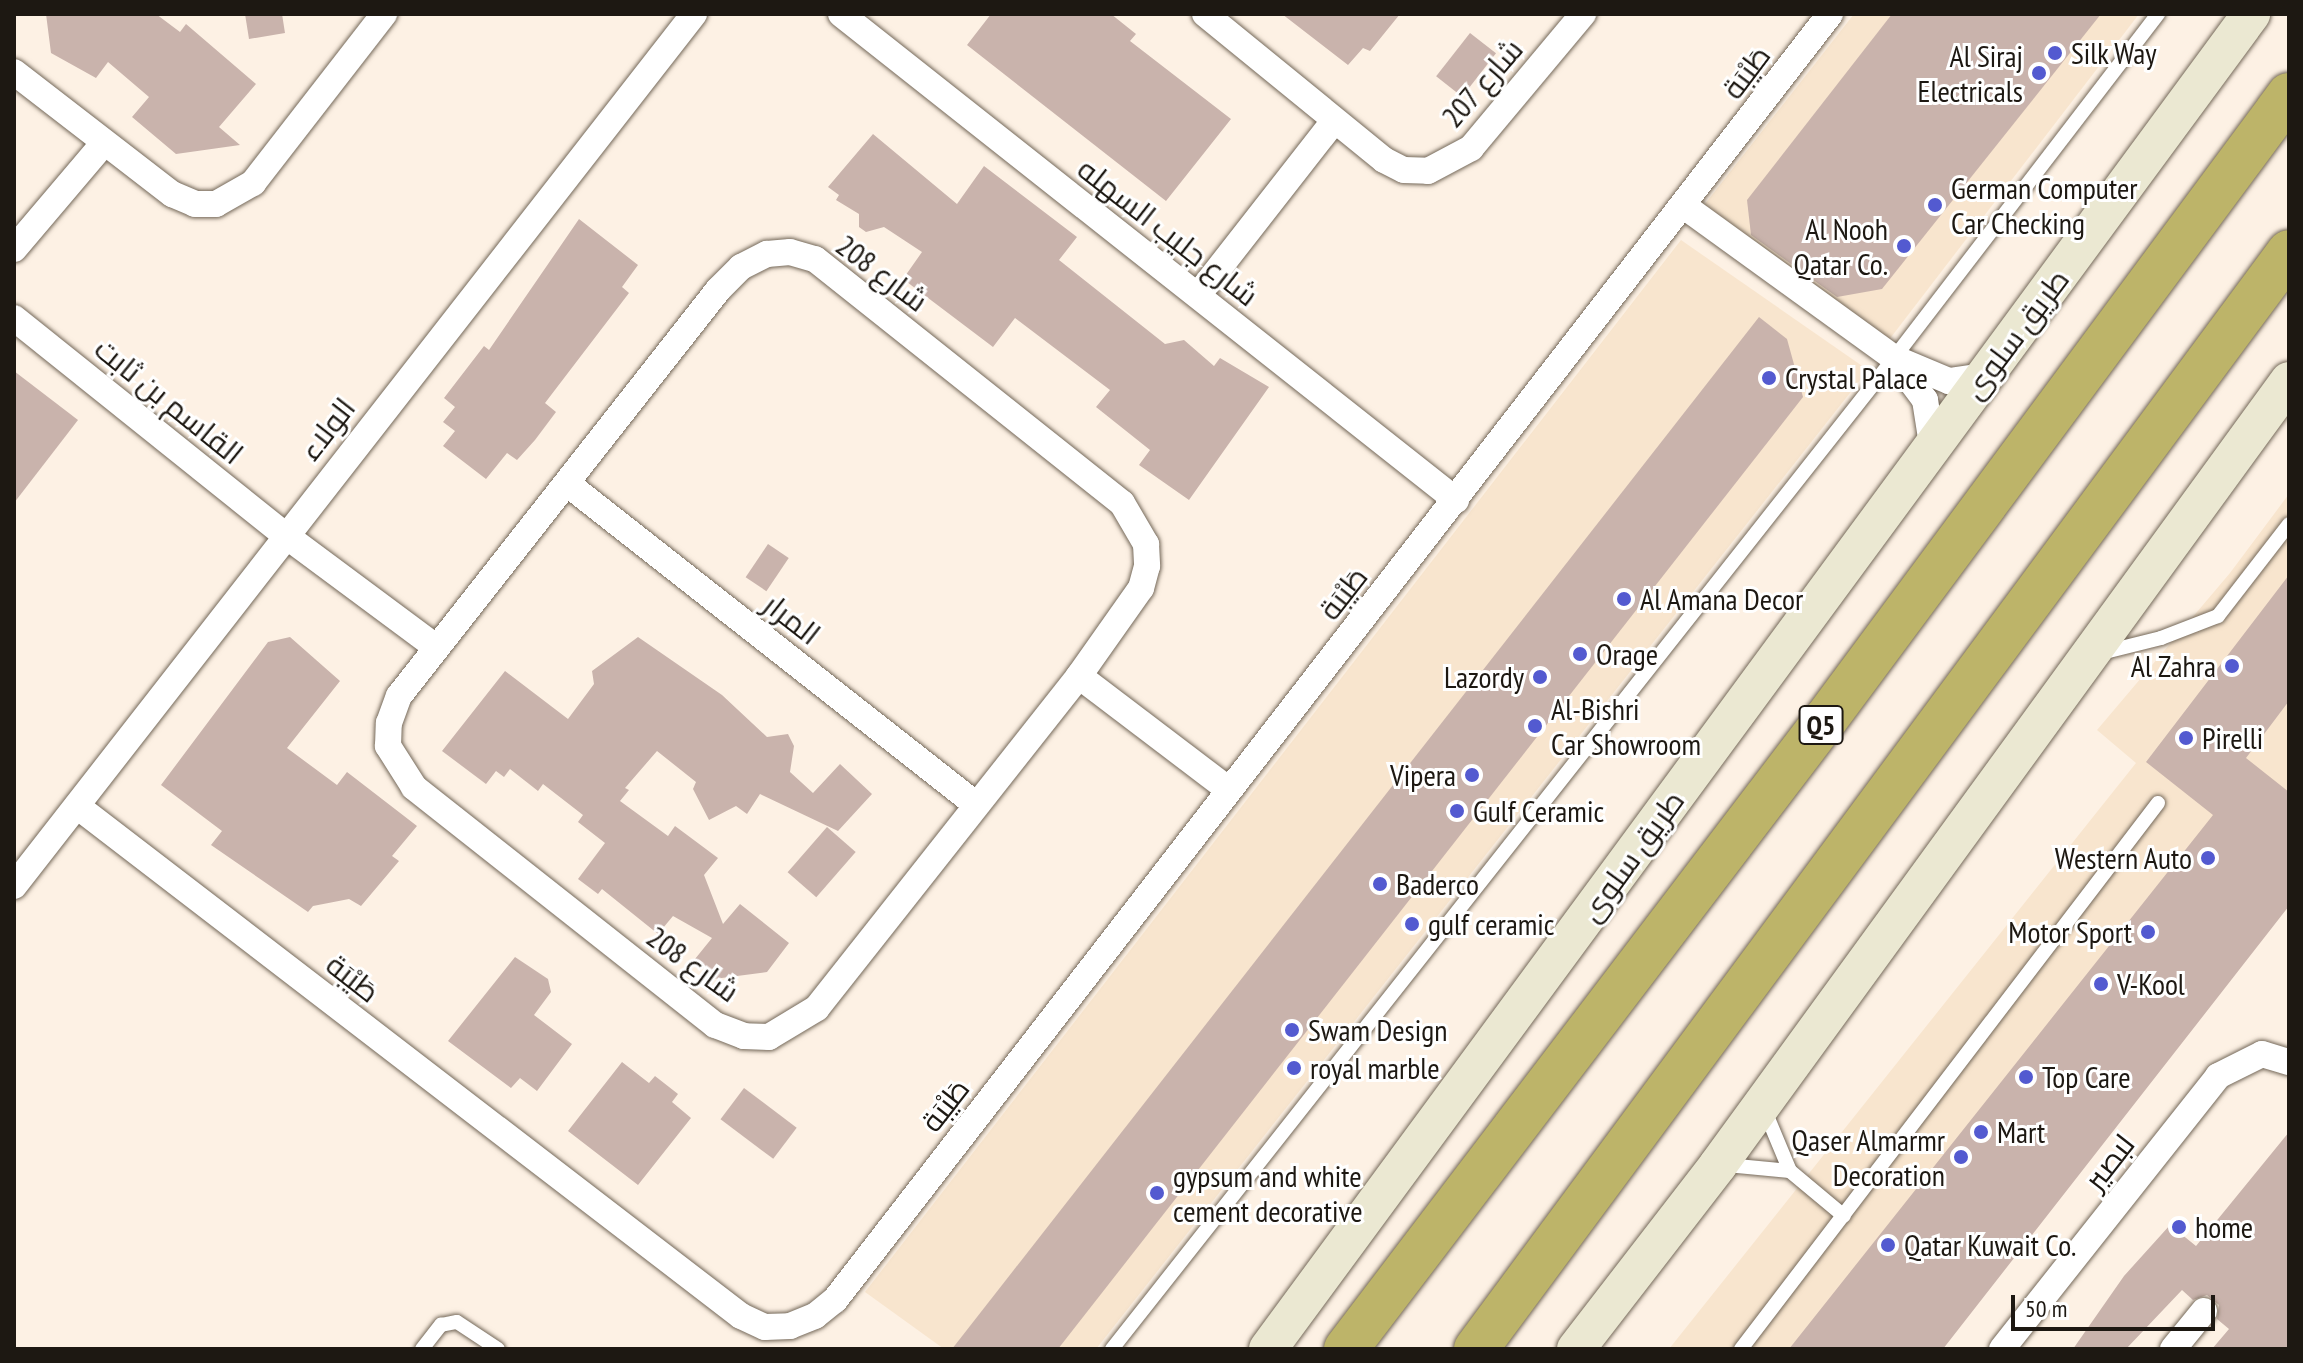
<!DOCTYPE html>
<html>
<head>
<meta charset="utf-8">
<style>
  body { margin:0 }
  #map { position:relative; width:2303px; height:1363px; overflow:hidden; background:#fdf1e4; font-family:"PT Sans Narrow",Cairo,sans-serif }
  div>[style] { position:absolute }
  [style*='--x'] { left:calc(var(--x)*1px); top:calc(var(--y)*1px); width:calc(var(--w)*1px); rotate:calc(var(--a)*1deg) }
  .built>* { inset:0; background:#f8e5ce }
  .building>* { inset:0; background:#c9b3ac; transform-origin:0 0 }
  .roads { filter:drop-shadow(0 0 2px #746859) drop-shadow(0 0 2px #746859) }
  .service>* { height:14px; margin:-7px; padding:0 7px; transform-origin:7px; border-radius:7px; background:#fff }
  .minor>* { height:26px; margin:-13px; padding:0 13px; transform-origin:13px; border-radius:13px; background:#fff }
  .secondary>* { height:38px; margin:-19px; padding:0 19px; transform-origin:19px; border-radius:19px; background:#ebe8d2 }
  .motorway>* { height:44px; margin:-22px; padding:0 22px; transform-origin:22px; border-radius:22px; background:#bdb469 }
  .dots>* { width:22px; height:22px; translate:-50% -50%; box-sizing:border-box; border:4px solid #fff; border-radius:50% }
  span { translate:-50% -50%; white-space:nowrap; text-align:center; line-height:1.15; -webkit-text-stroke:6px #fff; paint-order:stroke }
  .shield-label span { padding:2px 6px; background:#fff; border:2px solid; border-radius:6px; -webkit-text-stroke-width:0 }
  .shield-label { font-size:28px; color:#1d1812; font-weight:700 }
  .poi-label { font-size:30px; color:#1d1812 }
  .left { translate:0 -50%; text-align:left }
  .right { translate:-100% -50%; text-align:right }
  .street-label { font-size:30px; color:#1d1812 }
  .frame { position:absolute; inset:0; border:16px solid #1d1812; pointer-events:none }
  .scale { position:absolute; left:2011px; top:1295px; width:204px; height:36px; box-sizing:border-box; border:4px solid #1d1812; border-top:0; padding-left:10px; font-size:24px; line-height:28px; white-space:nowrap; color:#1d1812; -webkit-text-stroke:6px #fff; paint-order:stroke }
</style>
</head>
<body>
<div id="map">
  <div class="built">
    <div style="clip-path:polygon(1854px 14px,2139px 14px,1885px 345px,1694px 218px)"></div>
    <div style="clip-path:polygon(1681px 240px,1868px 370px,1096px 1349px,944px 1349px,865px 1292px)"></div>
    <div style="clip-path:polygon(2289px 494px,2289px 817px,1868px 1349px,1669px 1349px,2136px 763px,2097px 730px,2230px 573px)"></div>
  </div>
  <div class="building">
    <div style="clip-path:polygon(46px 14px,156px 14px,180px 32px,186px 24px,256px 84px,219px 127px,240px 145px,176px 154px,132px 117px,149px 97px,108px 62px,96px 78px,51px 53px)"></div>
    <div style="clip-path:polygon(245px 14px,282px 14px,285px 33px,249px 39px)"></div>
    <div style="clip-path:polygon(991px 14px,1111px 14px,1136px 34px,1130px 41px,1231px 119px,1166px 201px,967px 45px)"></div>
    <div style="clip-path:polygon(1282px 14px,1400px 14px,1370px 51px,1363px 48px,1348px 65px)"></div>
    <div style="clip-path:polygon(1892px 14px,2101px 14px,1882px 289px,1837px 297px,1751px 235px,1747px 200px)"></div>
    <div style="left:1470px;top:33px;width:33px;height:55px;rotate:38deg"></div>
    <div style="clip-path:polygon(873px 134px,957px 204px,984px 166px,1077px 237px,1059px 260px,1165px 344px,1184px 340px,1214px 366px,1220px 358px,1269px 387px,1189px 500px,1139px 465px,1150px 450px,1096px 407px,1110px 390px,1015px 318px,993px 347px,903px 279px,922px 252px,884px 227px,866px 232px,859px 227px,859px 214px,836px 200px,839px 195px,828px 187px)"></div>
    <div style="clip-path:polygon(579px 219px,638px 265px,622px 287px,629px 293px,545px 403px,556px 412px,535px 440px,517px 460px,507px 453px,486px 479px,443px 446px,455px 431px,443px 422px,455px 407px,444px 398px,484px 346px,489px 350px)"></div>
    <div style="clip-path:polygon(1759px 317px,1787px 339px,1803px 397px,1058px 1349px,952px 1349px)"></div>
    <div style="clip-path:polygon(14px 371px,78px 420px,14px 503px)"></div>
    <div style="left:768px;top:544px;width:25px;height:40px;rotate:34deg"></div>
    <div style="clip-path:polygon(2289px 575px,2289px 701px,2246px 758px,2289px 792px,2289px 906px,1943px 1349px,1789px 1349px,2213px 815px,2146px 762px)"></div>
    <div style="clip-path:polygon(290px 637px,340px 681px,287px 748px,337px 785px,347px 772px,417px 826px,392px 856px,399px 861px,361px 906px,349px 899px,313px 906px,308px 912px,211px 845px,222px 831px,161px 785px,268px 642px)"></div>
    <div style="clip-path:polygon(638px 637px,722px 695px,767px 737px,788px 734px,794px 746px,790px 772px,813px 793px,840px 764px,872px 794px,838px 831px,760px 794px,747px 814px,736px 806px,709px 820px,693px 789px,696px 782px,657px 751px,625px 788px,629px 790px,620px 801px,668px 836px,675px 826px,718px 858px,704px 875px,723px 924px,740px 904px,789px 943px,767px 972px,714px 979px,695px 959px,712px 938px,673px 916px,658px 934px,602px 889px,598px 894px,578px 879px,605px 843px,578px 822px,583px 815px,543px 784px,538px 791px,510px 769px,504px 777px,496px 771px,486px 784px,442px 751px,505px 671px,568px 719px,594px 684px,592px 671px)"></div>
    <div style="left:827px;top:827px;width:38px;height:60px;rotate:41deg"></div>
    <div style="clip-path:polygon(515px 957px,548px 979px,551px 992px,534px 1015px,572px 1044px,537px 1091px,520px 1078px,511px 1088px,448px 1041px)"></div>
    <div style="clip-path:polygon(622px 1062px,649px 1083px,655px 1076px,678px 1094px,672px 1102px,691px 1118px,638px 1185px,568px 1131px)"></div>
    <div style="left:744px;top:1088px;width:66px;height:39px;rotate:37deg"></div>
    <div style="clip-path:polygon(2289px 1132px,2289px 1349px,2212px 1349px,2229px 1329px,2217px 1319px,2219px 1305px,2207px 1295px,2193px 1300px,2182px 1290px,2126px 1349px,2073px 1349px,2124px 1276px,2170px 1225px,2196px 1246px)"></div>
  </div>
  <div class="roads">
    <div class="service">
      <div style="--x:2101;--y:653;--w:62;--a:-14"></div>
      <div style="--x:2161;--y:638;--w:61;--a:-21.1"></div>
      <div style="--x:2218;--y:616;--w:116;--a:-52.3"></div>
      <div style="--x:1765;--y:1111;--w:65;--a:67.4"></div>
      <div style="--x:1790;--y:1171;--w:70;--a:39.8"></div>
      <div style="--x:1727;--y:1165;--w:63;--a:5.4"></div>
      <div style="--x:422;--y:1349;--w:31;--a:-52"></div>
      <div style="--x:441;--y:1325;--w:16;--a:-11"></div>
      <div style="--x:457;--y:1322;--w:49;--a:33.4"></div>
      <div style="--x:1112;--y:1349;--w:1262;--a:-51.72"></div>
      <div style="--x:1894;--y:358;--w:434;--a:-52.5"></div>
      <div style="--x:1741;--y:1349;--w:687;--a:-52.63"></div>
    </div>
    <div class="minor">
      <div style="--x:841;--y:14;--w:784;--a:38.32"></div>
      <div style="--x:1205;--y:14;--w:231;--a:39.2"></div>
      <div style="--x:1384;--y:160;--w:22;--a:27"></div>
      <div style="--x:1404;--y:170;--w:24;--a:2"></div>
      <div style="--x:1428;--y:171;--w:49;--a:-28.1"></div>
      <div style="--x:1471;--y:148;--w:175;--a:-50.1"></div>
      <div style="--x:14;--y:72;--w:200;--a:37.7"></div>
      <div style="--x:172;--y:194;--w:25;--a:23"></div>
      <div style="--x:195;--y:204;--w:21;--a:0"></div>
      <div style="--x:216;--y:204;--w:43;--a:-29.6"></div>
      <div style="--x:253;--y:183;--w:214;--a:-52.2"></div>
      <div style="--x:1684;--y:206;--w:259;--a:35.9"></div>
      <div style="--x:1894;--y:358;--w:60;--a:22.7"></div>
      <div style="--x:1949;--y:381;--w:36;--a:-8"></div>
      <div style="--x:14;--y:249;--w:138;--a:-49.7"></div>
      <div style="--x:790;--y:252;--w:26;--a:16"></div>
      <div style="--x:815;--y:259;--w:392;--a:38.5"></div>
      <div style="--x:1122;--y:503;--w:48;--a:59.7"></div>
      <div style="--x:1146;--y:544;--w:22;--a:87"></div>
      <div style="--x:1147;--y:566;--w:23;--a:105"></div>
      <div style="--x:1141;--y:588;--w:108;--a:125.2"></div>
      <div style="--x:1079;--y:676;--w:423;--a:128.3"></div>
      <div style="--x:817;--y:1008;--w:56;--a:148.9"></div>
      <div style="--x:769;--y:1037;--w:25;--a:-178"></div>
      <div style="--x:744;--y:1036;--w:31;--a:-159"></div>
      <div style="--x:715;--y:1025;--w:384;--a:-141.7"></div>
      <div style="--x:414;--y:787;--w:49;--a:-122.4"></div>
      <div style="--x:388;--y:746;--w:23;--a:-88"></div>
      <div style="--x:389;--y:723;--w:29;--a:-70"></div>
      <div style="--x:399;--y:696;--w:516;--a:-51.84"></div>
      <div style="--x:718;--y:290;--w:33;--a:-45"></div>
      <div style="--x:741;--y:267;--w:29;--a:-27"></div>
      <div style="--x:767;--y:254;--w:23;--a:-5"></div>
      <div style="--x:1198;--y:295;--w:219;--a:-52"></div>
      <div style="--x:14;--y:318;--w:347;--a:38.7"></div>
      <div style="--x:285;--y:535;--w:188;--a:36.6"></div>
      <div style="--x:1898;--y:364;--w:45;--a:53.1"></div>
      <div style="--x:1925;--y:400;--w:45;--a:81"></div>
      <div style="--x:569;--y:485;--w:515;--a:38.14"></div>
      <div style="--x:1079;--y:676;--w:188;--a:37.2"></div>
      <div style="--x:77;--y:806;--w:837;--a:37.53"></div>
      <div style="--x:741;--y:1316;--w:26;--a:25"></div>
      <div style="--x:765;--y:1327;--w:25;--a:-2"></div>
      <div style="--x:790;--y:1326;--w:27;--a:-22"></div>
      <div style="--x:815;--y:1316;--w:26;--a:-39"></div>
      <div style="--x:835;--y:1300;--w:1626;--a:-52.27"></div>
      <div style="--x:14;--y:886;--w:1106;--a:-52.05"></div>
      <div style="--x:2002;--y:1349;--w:348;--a:-51.6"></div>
      <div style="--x:2218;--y:1076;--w:49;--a:-26.6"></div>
      <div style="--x:2262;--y:1054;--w:28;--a:17"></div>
      <div style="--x:2173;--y:1349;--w:49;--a:-50.8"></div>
    </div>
    <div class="secondary">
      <div style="--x:1268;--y:1349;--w:1658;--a:-53.63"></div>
      <div style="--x:1576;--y:1349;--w:232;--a:-52.3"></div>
      <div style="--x:1718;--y:1165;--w:970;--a:-53.93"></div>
    </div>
    <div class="motorway">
      <div style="--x:1346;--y:1349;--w:792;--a:-52.7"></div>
      <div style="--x:1826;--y:719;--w:777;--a:-53.43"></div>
      <div style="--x:1476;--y:1349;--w:1365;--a:-53.46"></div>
    </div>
  </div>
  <div class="dots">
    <div style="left:2055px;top:53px;background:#535ad0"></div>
    <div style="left:2039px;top:73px;background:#535ad0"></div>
    <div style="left:1935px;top:205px;background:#535ad0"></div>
    <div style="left:1904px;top:246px;background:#535ad0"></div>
    <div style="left:1769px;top:378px;background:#535ad0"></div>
    <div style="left:1624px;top:599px;background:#535ad0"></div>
    <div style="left:1580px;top:654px;background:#535ad0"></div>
    <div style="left:2232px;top:666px;background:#535ad0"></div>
    <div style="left:1540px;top:677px;background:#535ad0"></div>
    <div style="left:1535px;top:726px;background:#535ad0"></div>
    <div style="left:2186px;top:738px;background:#535ad0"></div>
    <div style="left:1472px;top:775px;background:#535ad0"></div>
    <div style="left:1457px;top:811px;background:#535ad0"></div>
    <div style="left:2208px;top:858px;background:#535ad0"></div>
    <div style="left:1380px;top:884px;background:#535ad0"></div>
    <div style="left:1412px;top:924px;background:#535ad0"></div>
    <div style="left:2148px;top:932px;background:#535ad0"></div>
    <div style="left:2101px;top:984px;background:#535ad0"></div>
    <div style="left:1292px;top:1030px;background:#535ad0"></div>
    <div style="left:1294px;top:1068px;background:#535ad0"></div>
    <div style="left:2026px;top:1077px;background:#535ad0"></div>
    <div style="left:1981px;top:1132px;background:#535ad0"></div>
    <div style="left:1961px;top:1157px;background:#535ad0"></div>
    <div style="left:1157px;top:1193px;background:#535ad0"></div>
    <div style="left:2179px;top:1227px;background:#535ad0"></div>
    <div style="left:1888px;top:1245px;background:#535ad0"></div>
  </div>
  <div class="shield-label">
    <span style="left:1821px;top:725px">Q5</span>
  </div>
  <div class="poi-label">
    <span class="left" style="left:2071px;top:53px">Silk Way</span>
    <span class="right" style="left:2023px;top:73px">Al Siraj<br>Electricals</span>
    <span class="left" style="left:1951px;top:205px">German Computer<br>Car Checking</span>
    <span class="right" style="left:1888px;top:246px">Al Nooh<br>Qatar Co.</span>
    <span class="left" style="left:1785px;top:378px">Crystal Palace</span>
    <span class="left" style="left:1640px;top:599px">Al Amana Decor</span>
    <span class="left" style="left:1596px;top:654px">Orage</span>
    <span class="right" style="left:2216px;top:666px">Al Zahra</span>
    <span class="right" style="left:1524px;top:677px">Lazordy</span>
    <span class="left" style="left:1551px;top:726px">Al-Bishri<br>Car Showroom</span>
    <span class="left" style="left:2202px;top:738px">Pirelli</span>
    <span class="right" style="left:1456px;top:775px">Vipera</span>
    <span class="left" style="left:1473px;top:811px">Gulf Ceramic</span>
    <span class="right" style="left:2192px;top:858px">Western Auto</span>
    <span class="left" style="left:1396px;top:884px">Baderco</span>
    <span class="left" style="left:1428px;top:924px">gulf ceramic</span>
    <span class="right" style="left:2132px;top:932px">Motor Sport</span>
    <span class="left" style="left:2117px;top:984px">V-Kool</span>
    <span class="left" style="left:1308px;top:1030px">Swam Design</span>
    <span class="left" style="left:1310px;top:1068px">royal marble</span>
    <span class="left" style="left:2042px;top:1077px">Top Care</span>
    <span class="left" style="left:1997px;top:1132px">Mart</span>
    <span class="right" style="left:1945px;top:1157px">Qaser Almarmr<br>Decoration</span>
    <span class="left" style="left:1173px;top:1193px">gypsum and white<br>cement decorative</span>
    <span class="left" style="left:2195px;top:1227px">home</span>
    <span class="left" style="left:1904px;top:1245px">Qatar Kuwait Co.</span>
  </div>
  <div class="street-label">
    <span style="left:1746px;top:72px;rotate:-53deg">طَيْبَة</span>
    <span style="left:1482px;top:83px;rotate:-49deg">شارع 207</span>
    <span style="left:1168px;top:232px;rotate:38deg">شارع جليب السهله</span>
    <span style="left:882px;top:273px;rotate:37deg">شارع 208</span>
    <span style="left:2016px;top:334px;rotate:-53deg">طريق سلوى</span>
    <span style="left:169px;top:401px;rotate:39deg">القاسم بن ثابت</span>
    <span style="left:327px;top:429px;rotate:-52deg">الولاء</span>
    <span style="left:1343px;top:593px;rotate:-52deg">طَيْبَة</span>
    <span style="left:792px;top:619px;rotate:38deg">المرار</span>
    <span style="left:1632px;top:856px;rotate:-54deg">طريق سلوى</span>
    <span style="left:693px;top:964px;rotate:36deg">شارع 208</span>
    <span style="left:353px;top:978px;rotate:38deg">طَيْبَة</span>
    <span style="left:945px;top:1105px;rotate:-52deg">طَيْبَة</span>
    <span style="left:2109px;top:1162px;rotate:-52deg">لبصير</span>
  </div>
  <div class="frame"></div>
  <div class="scale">50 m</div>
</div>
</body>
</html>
